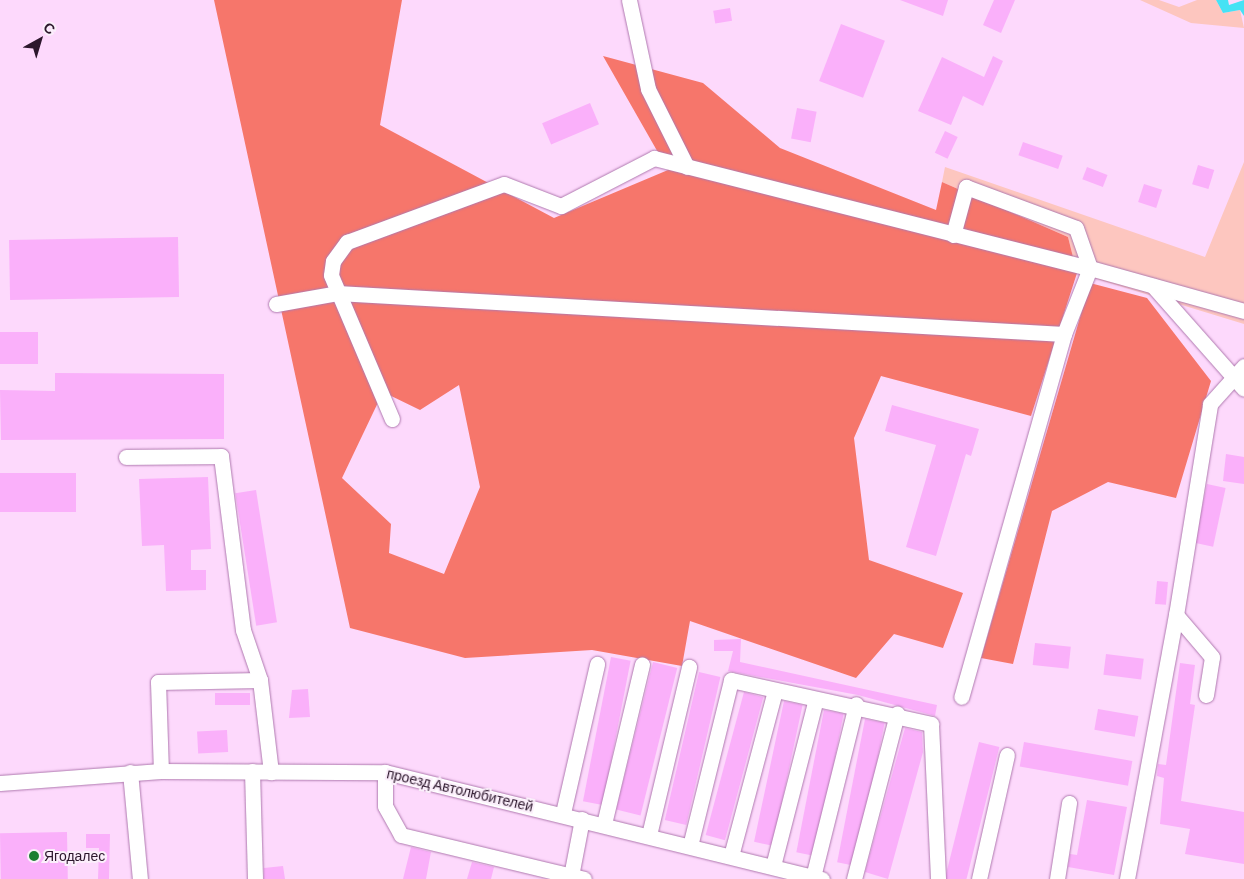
<!DOCTYPE html>
<html>
<head>
<meta charset="utf-8">
<style>
  body { margin:0 }
  #map { position:relative; width:1244px; height:879px; overflow:hidden; background:#fdd9fc; font-family:Barlow,sans-serif }
  div>[style] { position:absolute }
  [style*='--x'] { left:calc(var(--x)*1px); top:calc(var(--y)*1px); width:calc(var(--w)*1px); rotate:calc(var(--a)*1deg) }
  .green>* { inset:0; background:#fdc6bf }
  .forest>* { inset:0; background:#f6766b }
  .water>* { inset:0; background:#46e2f4 }
  .building>* { inset:0; background:#fab0fa; transform-origin:0 0 }
  .roads { filter:drop-shadow(0 0 1px #af79af) drop-shadow(0 0 1px #af79af) }
  .minor>* { height:15px; margin:-7.5px; padding:0 7.5px; transform-origin:7.5px; border-radius:7.5px; background:#fff }
  .dots>* { width:14px; height:14px; translate:-50% -50%; box-sizing:border-box; border:2px solid #fbeffb; border-radius:50% }
  span { translate:-50% -50%; white-space:nowrap; text-align:center; line-height:1.15; -webkit-text-stroke:4px #fbeffb; paint-order:stroke }
  .street-label { font-size:14px; color:#2c172c }
  .poi-label { font-size:14px; color:#2c172c }
  .left { translate:0 -50%; text-align:left }
  .north { position:absolute; left:15px; top:15px; width:50px; height:50px; -webkit-text-stroke:4px #fbeffb; paint-order:stroke; rotate:39deg; font-size:14px; font-weight:700; line-height:20px; text-align:center; color:#2c172c }
  .north::after { content:''; display:block; margin:auto; width:18px; height:22px; background:#2c172c; clip-path:polygon(50% 0,100% 100%,50% 72%,0 100%) }
</style>
</head>
<body>
<div id="map">
  <div class="green">
    <div style="clip-path:polygon(1140px 0,1159px 0,1179px 7px,1197px 0,1216px 0,1223px 13px,1240px 10px,1244px 28px,1191px 23px)"></div>
    <div style="clip-path:polygon(1244px 162px,1244px 324px,1077px 273px,1068px 237px,942px 182px,945px 167px,1205px 257px)"></div>
  </div>
  <div class="forest">
    <div style="clip-path:polygon(evenodd,214px 0,402px 0,380px 125px,554px 218px,668px 170px,603px 56px,703px 83px,780px 148px,936px 210px,942px 182px,1068px 237px,1077px 273px,1031px 416px,881px 376px,854px 438px,869px 560px,963px 593px,943px 648px,894px 634px,856px 678px,690px 621px,682px 666px,592px 650px,465px 658px,350px 628px,214px 0,459px 385px,480px 487px,444px 574px,389px 553px,391px 524px,342px 478px,383px 392px,420px 410px,459px 385px)"></div>
    <div style="clip-path:polygon(1090px 283px,1147px 298px,1211px 381px,1176px 498px,1108px 482px,1052px 511px,1013px 664px,981px 658px)"></div>
  </div>
  <div class="water">
    <div style="clip-path:polygon(1216px 0,1228px 0,1229px 5px,1244px 0,1244px 16px,1240px 10px,1223px 13px)"></div>
  </div>
  <div class="building">
    <div style="clip-path:polygon(900px 0,948px 0,943px 16px)"></div>
    <div style="clip-path:polygon(994px 0,1015px 0,1001px 33px,983px 25px)"></div>
    <div style="left:730px;top:8px;width:13px;height:17px;rotate:81deg"></div>
    <div style="left:841px;top:24px;width:47px;height:61px;rotate:21deg"></div>
    <div style="clip-path:polygon(993px 56px,1003px 61px,983px 106px,963px 96px,951px 125px,918px 111px,942px 57px,984px 77px)"></div>
    <div style="left:590px;top:103px;width:23px;height:52px;rotate:67deg"></div>
    <div style="left:797px;top:108px;width:20px;height:31px;rotate:11deg"></div>
    <div style="left:945px;top:131px;width:14px;height:24px;rotate:25deg"></div>
    <div style="left:1023px;top:142px;width:42px;height:14px;rotate:19deg"></div>
    <div style="left:1198px;top:165px;width:17px;height:20px;rotate:17deg"></div>
    <div style="left:1087px;top:167px;width:22px;height:13px;rotate:21deg"></div>
    <div style="left:1144px;top:184px;width:19px;height:19px;rotate:18deg"></div>
    <div style="left:178px;top:237px;width:60px;height:169px;rotate:89deg"></div>
    <div style="left:0;top:332px;width:38px;height:32px"></div>
    <div style="clip-path:polygon(55px 373px,224px 374px,224px 439px,1px 440px,0 390px,55px 391px)"></div>
    <div style="clip-path:polygon(892px 405px,979px 429px,971px 456px,966px 454px,936px 556px,906px 547px,936px 445px,885px 431px)"></div>
    <div style="clip-path:polygon(1226px 454px,1244px 457px,1244px 484px,1223px 481px)"></div>
    <div style="left:0;top:473px;width:76px;height:39px"></div>
    <div style="clip-path:polygon(208px 477px,211px 549px,191px 550px,191px 570px,206px 570px,206px 590px,166px 591px,164px 545px,142px 546px,139px 479px)"></div>
    <div style="left:1207px;top:484px;width:19px;height:60px;rotate:12deg"></div>
    <div style="left:256px;top:490px;width:134px;height:21px;rotate:81deg"></div>
    <div style="left:1157px;top:581px;width:11px;height:23px;rotate:5deg"></div>
    <div style="clip-path:polygon(741px 639px,740px 662px,937px 705px,935px 716px,858px 695px,728px 671px,733px 651px,714px 651px,714px 640px)"></div>
    <div style="left:1035px;top:643px;width:36px;height:22px;rotate:6deg"></div>
    <div style="left:1106px;top:654px;width:38px;height:21px;rotate:7deg"></div>
    <div style="left:611px;top:657px;width:20px;height:147px;rotate:11deg"></div>
    <div style="left:653px;top:662px;width:25px;height:152px;rotate:14deg"></div>
    <div style="clip-path:polygon(1180px 663px,1195px 665px,1190px 704px,1195px 705px,1181px 801px,1244px 812px,1244px 864px,1185px 854px,1190px 829px,1160px 824px,1164px 778px,1157px 776px,1158px 764px,1166px 765px)"></div>
    <div style="left:699px;top:672px;width:22px;height:152px;rotate:13deg"></div>
    <div style="clip-path:polygon(308px 689px,310px 717px,289px 718px,292px 690px)"></div>
    <div style="left:744px;top:692px;width:20px;height:148px;rotate:15deg"></div>
    <div style="left:215px;top:693px;width:35px;height:12px"></div>
    <div style="left:784px;top:701px;width:19px;height:144px;rotate:12deg"></div>
    <div style="left:1098px;top:709px;width:41px;height:21px;rotate:10deg"></div>
    <div style="left:824px;top:710px;width:20px;height:145px;rotate:11deg"></div>
    <div style="left:865px;top:719px;width:20px;height:146px;rotate:11deg"></div>
    <div style="clip-path:polygon(905px 728px,922px 732px,923px 752px,888px 879px,865px 872px)"></div>
    <div style="left:227px;top:730px;width:22px;height:30px;rotate:87deg"></div>
    <div style="left:979px;top:742px;width:21px;height:141px;rotate:14deg"></div>
    <div style="left:1024px;top:742px;width:110px;height:25px;rotate:10deg"></div>
    <div style="clip-path:polygon(1087px 800px,1127px 807px,1114px 875px,1068px 867px,1070px 854px,1077px 855px)"></div>
    <div style="left:67px;top:832px;width:47px;height:67px;rotate:89deg"></div>
    <div style="clip-path:polygon(86px 834px,110px 834px,109px 879px,98px 879px,99px 848px,86px 848px)"></div>
    <div style="clip-path:polygon(411px 847px,431px 852px,426px 879px,403px 879px)"></div>
    <div style="clip-path:polygon(472px 862px,494px 867px,491px 879px,467px 879px)"></div>
    <div style="clip-path:polygon(283px 866px,285px 879px,264px 879px,264px 868px)"></div>
  </div>
  <div class="roads">
    <div class="minor">
      <div style="--x:629;--y:0;--w:91;--a:77.9"></div>
      <div style="--x:648;--y:89;--w:87;--a:63.4"></div>
      <div style="--x:953;--y:235;--w:50;--a:-74.8"></div>
      <div style="--x:966;--y:187;--w:117;--a:20.4"></div>
      <div style="--x:1076;--y:228;--w:42;--a:70.7"></div>
      <div style="--x:1090;--y:268;--w:71;--a:111.5"></div>
      <div style="--x:1064;--y:334;--w:377;--a:105.8"></div>
      <div style="--x:1153;--y:286;--w:137;--a:48.5"></div>
      <div style="--x:276;--y:304;--w:62;--a:-10.2"></div>
      <div style="--x:337;--y:293;--w:728;--a:3.23"></div>
      <div style="--x:392;--y:419;--w:156;--a:-113"></div>
      <div style="--x:331;--y:275;--w:14;--a:-82"></div>
      <div style="--x:333;--y:261;--w:24;--a:-54"></div>
      <div style="--x:347;--y:242;--w:167;--a:-20.3"></div>
      <div style="--x:504;--y:184;--w:61;--a:21.1"></div>
      <div style="--x:561;--y:206;--w:105;--a:-27.3"></div>
      <div style="--x:654;--y:158;--w:450;--a:14.2"></div>
      <div style="--x:1090;--y:268;--w:160;--a:15.6"></div>
      <div style="--x:126;--y:457;--w:95;--a:-0.6"></div>
      <div style="--x:221;--y:456;--w:175;--a:82.8"></div>
      <div style="--x:243;--y:630;--w:53;--a:71.2"></div>
      <div style="--x:260;--y:680;--w:102;--a:178.9"></div>
      <div style="--x:158;--y:682;--w:89;--a:88.1"></div>
      <div style="--x:260;--y:680;--w:93;--a:83.2"></div>
      <div style="--x:1206;--y:695;--w:38;--a:-81"></div>
      <div style="--x:1212;--y:657;--w:55;--a:-130.6"></div>
      <div style="--x:1176;--y:615;--w:214;--a:-80.8"></div>
      <div style="--x:1210;--y:404;--w:51;--a:-48.2"></div>
      <div style="--x:252;--y:771;--w:108;--a:88.4"></div>
      <div style="--x:130;--y:772;--w:107;--a:84.7"></div>
      <div style="--x:385;--y:772;--w:34;--a:90"></div>
      <div style="--x:385;--y:806;--w:33;--a:61"></div>
      <div style="--x:401;--y:835;--w:188;--a:13.5"></div>
      <div style="--x:0;--y:783;--w:161;--a:-4.3"></div>
      <div style="--x:161;--y:771;--w:224;--a:0.3"></div>
      <div style="--x:385;--y:772;--w:450;--a:13.8"></div>
      <div style="--x:563;--y:813;--w:153;--a:-77.1"></div>
      <div style="--x:604;--y:824;--w:164;--a:-76.6"></div>
      <div style="--x:649;--y:835;--w:173;--a:-76.6"></div>
      <div style="--x:690;--y:846;--w:171;--a:-76.1"></div>
      <div style="--x:731;--y:680;--w:205;--a:12.4"></div>
      <div style="--x:931;--y:724;--w:155;--a:87.4"></div>
      <div style="--x:731;--y:856;--w:171;--a:-75.1"></div>
      <div style="--x:773;--y:866;--w:172;--a:-75.6"></div>
      <div style="--x:571;--y:876;--w:58;--a:-79.1"></div>
      <div style="--x:813;--y:877;--w:178;--a:-76"></div>
      <div style="--x:854;--y:879;--w:171;--a:-75.4"></div>
      <div style="--x:979;--y:879;--w:127;--a:-77.3"></div>
      <div style="--x:1057;--y:879;--w:77;--a:-81"></div>
      <div style="--x:1127;--y:879;--w:269;--a:-79.5"></div>
    </div>
  </div>
  <div class="dots">
    <div style="left:34px;top:856px;background:#1b7f32"></div>
  </div>
  <div class="street-label">
    <span style="left:460px;top:790px;rotate:13deg">проезд Автолюбителей</span>
  </div>
  <div class="poi-label">
    <span class="left" style="left:44px;top:856px">Ягодалес</span>
  </div>
  <div class="north">С</div>
</div>
</body>
</html>
